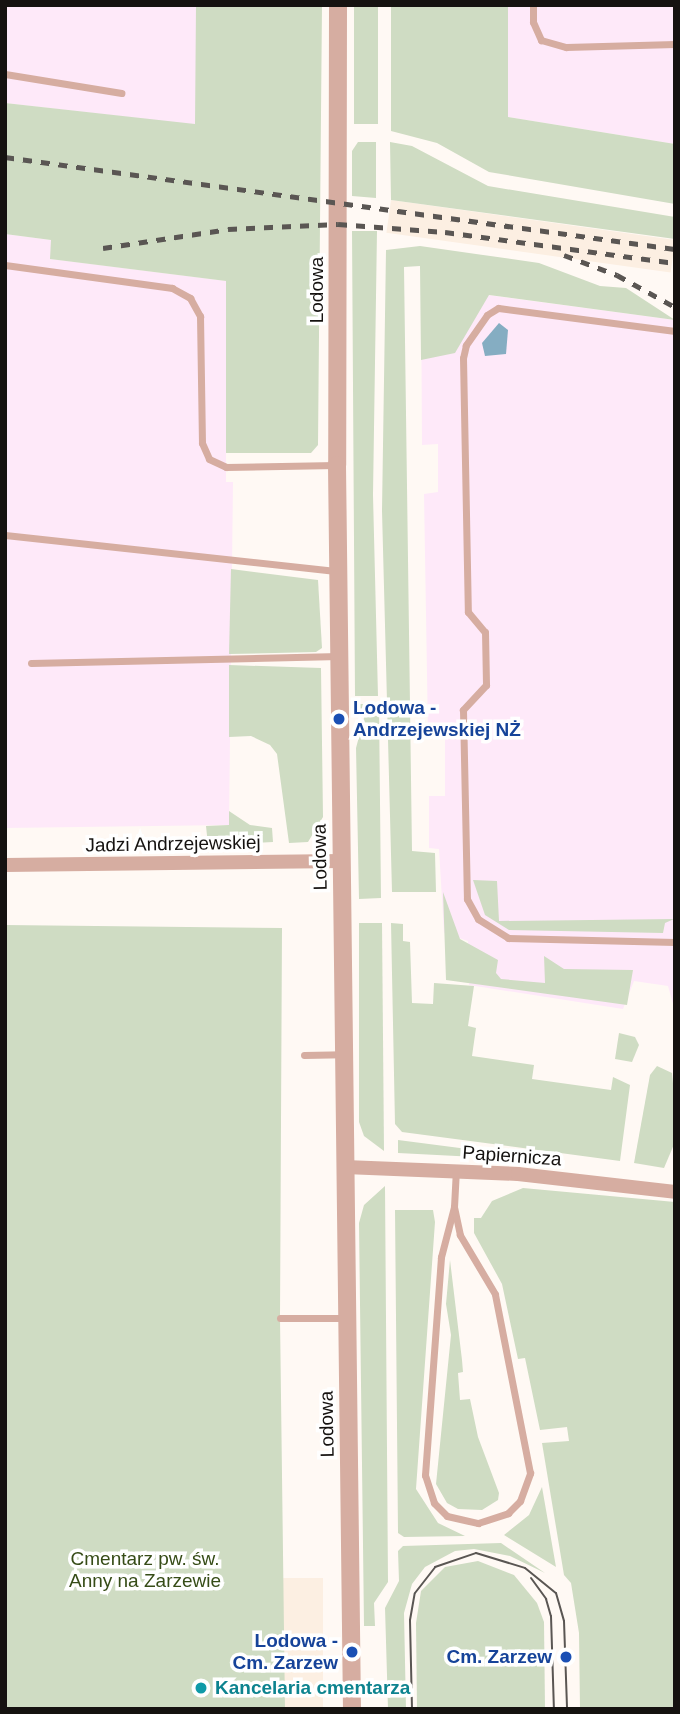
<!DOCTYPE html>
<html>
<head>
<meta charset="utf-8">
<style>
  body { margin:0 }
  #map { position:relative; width:680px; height:1714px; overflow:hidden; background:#fff9f4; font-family:Arial,sans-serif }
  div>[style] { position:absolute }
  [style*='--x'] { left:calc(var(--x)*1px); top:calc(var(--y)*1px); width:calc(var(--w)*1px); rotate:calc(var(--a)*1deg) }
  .built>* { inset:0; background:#fcefe2; transform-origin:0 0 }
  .industrial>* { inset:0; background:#fee9f9 }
  .green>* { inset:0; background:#cfdcc3; transform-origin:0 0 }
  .water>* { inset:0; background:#85adc2 }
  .service>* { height:7px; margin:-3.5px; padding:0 3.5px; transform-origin:3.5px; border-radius:3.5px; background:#d6ada1 }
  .minor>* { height:14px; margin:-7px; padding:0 7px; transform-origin:7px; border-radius:7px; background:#d6ada1 }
  .tertiary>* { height:18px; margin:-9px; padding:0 9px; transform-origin:9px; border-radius:9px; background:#d6ada1 }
  .tram>* { height:2px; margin:-1px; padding:0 1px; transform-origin:1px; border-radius:1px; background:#5a5653 }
  .rail>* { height:5px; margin-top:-2.5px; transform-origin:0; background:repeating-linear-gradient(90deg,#5a5653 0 9px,transparent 0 18px) }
  .dots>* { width:19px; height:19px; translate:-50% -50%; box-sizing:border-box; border:4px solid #fff; border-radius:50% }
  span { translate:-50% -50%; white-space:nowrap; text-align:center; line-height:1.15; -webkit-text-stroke:7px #fff; paint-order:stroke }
  .street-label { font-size:19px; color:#151210 }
  .transit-label { font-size:19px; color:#164399; font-weight:700 }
  .left { translate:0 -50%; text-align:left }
  .right { translate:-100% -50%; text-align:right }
  .park-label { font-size:19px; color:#364c17 }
  .culture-label { font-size:19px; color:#0d838f; font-weight:700 }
  .frame { position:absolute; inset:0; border:7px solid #151210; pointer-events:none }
</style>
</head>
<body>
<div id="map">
  <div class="built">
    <div style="left:391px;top:200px;width:287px;height:33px;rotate:8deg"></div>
    <div style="left:323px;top:1578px;width:131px;height:40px;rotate:90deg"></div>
  </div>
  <div class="industrial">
    <div style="clip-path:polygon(5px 5px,196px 5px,196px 125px,5px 103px)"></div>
    <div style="clip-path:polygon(508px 5px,675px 5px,675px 144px,508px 117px)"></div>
    <div style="clip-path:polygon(5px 234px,51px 240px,51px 259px,226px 281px,226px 482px,233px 482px,229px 825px,5px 828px)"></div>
    <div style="clip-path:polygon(421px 286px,675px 320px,675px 1011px,668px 986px,634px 981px,623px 1009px,469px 985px,468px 941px,444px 933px,439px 849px,429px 848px,429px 796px,445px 796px,445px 734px,428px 734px,424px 494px,438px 492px,438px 444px,422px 445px)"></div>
  </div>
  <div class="green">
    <div style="clip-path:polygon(196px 5px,322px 5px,318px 445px,311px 453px,226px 453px,226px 281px,50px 259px,51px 240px,5px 234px,5px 103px,195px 124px)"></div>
    <div style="left:354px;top:5px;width:24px;height:119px"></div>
    <div style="clip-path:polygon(391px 5px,508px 5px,508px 117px,675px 144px,675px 204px,489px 172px,437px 143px,391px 131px)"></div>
    <div style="clip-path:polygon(358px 142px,376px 142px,376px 198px,352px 196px,352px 151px)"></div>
    <div style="clip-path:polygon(390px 142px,412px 146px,488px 186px,675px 217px,675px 239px,391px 200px)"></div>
    <div style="clip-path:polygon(352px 231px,377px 231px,373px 495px,378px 696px,355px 696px)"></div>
    <div style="clip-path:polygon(420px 246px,539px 263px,600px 286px,626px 288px,675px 320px,489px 295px,455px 353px,421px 360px,420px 266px,404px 267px,412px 851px,435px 853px,436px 892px,392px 892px,382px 511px,386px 250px)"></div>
    <div style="clip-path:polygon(231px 569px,318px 580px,322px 648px,316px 652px,229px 654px)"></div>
    <div style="clip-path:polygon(229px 665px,321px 668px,323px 817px,308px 842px,289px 843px,277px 754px,270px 745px,251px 736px,229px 737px)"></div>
    <div style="clip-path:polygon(355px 704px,379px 704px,381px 898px,359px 899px,356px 748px,365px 714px,356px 713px)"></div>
    <div style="clip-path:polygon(229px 811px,250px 825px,272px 828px,273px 842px,208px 845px,206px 826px,229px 825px)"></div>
    <div style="clip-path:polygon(473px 880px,497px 881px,499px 921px,674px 919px,665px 923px,663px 933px,509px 930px,485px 915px)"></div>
    <div style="clip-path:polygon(443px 892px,460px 939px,498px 960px,496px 973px,501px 979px,545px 983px,544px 956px,564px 969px,633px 970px,627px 1005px,446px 980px)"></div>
    <div style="clip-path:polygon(359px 923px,382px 923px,384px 1151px,364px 1136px,359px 1122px)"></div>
    <div style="clip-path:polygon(391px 923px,403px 924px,403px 941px,410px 942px,412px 1003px,433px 1004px,434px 983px,474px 986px,468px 1026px,476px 1028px,472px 1056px,534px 1065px,532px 1079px,611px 1090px,613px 1077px,630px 1085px,620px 1161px,402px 1132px,395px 1124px)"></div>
    <div style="clip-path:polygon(5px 925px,282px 928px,280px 1318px,285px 1709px,5px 1709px)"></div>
    <div style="clip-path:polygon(619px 1033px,635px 1037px,639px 1045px,632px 1062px,615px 1059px)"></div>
    <div style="clip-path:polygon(657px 1066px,672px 1073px,675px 1104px,675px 1142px,664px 1168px,634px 1163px,650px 1075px)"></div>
    <div style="clip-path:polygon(398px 1140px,514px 1155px,514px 1159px,398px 1153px)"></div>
    <div style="clip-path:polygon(385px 1186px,388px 1582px,374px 1603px,375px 1626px,364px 1626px,359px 1223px,364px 1205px)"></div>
    <div style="clip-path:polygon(523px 1188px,675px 1202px,675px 1709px,580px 1709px,579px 1633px,571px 1583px,564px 1575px,542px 1443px,569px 1441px,567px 1427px,540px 1430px,525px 1358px,518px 1359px,502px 1284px,474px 1233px,474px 1218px,481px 1218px,492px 1201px)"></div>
    <div style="clip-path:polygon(395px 1210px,433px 1210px,435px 1222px,416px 1489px,438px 1523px,465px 1536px,404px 1537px,398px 1533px)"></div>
    <div style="clip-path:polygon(450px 1260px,462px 1360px,463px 1372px,458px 1373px,460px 1400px,470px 1399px,478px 1437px,499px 1493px,498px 1500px,482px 1510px,458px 1509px,447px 1503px,436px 1484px,451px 1335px,446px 1304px)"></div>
    <div style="clip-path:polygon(542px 1487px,556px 1567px,504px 1535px,529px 1515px)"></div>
    <div style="clip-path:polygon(501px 1543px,545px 1573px,510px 1556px,474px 1549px,455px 1551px,425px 1567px,412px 1584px,404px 1613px,406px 1709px,388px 1709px,385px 1608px,399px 1581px,398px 1551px,403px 1546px)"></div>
    <div style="clip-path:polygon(478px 1561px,514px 1575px,537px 1603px,544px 1622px,545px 1709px,417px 1709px,416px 1623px,421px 1591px,445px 1567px)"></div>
  </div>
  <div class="water">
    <div style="clip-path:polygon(499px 323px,508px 330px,506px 354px,485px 356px,482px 343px)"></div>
  </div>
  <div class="service">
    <div style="--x:533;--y:5;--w:17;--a:90"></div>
    <div style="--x:533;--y:22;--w:20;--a:66"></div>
    <div style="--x:541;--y:40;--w:26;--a:16"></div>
    <div style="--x:566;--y:47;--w:109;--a:-1.6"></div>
    <div style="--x:5;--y:74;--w:118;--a:9.3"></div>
    <div style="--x:5;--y:265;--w:169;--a:7.8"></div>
    <div style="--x:172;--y:288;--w:21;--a:29"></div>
    <div style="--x:190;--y:298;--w:21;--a:61"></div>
    <div style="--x:200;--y:316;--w:127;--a:89.1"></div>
    <div style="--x:202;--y:443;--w:17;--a:66"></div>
    <div style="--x:209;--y:459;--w:19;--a:25"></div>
    <div style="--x:226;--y:467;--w:110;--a:-1"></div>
    <div style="--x:675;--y:331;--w:178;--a:-172.6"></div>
    <div style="--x:498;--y:308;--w:13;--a:148"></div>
    <div style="--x:487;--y:315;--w:37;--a:125"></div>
    <div style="--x:466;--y:345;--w:13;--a:103"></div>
    <div style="--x:463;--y:358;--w:254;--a:88.9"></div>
    <div style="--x:468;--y:612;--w:26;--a:50"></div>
    <div style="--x:485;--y:632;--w:53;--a:88.9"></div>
    <div style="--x:486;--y:685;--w:34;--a:133"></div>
    <div style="--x:463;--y:710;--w:189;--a:88.8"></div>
    <div style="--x:467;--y:899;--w:23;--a:61"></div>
    <div style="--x:478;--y:919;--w:36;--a:32"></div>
    <div style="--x:508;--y:938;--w:167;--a:1.4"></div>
    <div style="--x:5;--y:535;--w:335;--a:6.2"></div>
    <div style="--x:31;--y:663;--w:308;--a:-1.3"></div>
    <div style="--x:304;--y:1055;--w:39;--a:-1"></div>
    <div style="--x:454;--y:1207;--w:52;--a:104.6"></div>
    <div style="--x:441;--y:1257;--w:219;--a:94.2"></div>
    <div style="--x:425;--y:1475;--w:29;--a:72"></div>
    <div style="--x:434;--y:1503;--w:18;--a:45"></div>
    <div style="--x:447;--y:1516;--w:32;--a:13"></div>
    <div style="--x:478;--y:1523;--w:32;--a:-18"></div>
    <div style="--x:508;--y:1513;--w:17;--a:-45"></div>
    <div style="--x:520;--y:1501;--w:30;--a:-70"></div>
    <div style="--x:530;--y:1473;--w:182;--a:-101.1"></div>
    <div style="--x:495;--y:1294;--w:69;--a:-120.7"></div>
    <div style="--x:460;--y:1235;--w:29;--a:-102"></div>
    <div style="--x:454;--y:1207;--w:36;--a:-87"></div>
    <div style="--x:280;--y:1318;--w:66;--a:0"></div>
  </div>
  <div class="minor">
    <div style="--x:5;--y:865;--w:337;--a:-0.7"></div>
    <div style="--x:345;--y:1167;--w:173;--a:2.3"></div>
    <div style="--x:518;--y:1174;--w:158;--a:6.5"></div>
  </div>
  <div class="tertiary">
    <div style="--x:338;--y:5;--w:460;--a:90.1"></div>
    <div style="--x:337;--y:465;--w:1244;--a:89.31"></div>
  </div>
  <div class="tram">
    <div style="--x:531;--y:1578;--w:26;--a:54"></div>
    <div style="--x:546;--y:1599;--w:18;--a:74"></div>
    <div style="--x:551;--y:1616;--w:93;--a:88.2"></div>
    <div style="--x:412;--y:1709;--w:89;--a:-91.3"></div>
    <div style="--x:410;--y:1620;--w:27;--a:-80"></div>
    <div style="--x:415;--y:1593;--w:33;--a:-52"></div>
    <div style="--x:435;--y:1567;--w:43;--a:-18.9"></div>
    <div style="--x:476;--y:1553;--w:51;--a:17"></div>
    <div style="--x:525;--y:1568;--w:40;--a:39"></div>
    <div style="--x:556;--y:1593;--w:29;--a:74"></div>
    <div style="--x:564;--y:1621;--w:88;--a:88"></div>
  </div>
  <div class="rail">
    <div style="--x:5;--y:157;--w:676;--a:7.82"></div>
    <div style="--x:103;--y:248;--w:126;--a:-8.6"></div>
    <div style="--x:228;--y:229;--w:110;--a:-2.6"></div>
    <div style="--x:338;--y:224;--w:107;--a:4.3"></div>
    <div style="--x:445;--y:232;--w:232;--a:7.7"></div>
    <div style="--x:564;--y:255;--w:57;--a:20.7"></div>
    <div style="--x:617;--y:275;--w:66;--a:28.9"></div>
  </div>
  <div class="dots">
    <div style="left:339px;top:719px;background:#1a4fb4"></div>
    <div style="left:352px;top:1652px;background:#1a4fb4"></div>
    <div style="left:566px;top:1657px;background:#1a4fb4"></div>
    <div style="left:201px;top:1688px;background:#0f9aa8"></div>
  </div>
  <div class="street-label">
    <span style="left:317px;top:290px;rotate:-90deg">Lodowa</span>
    <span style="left:173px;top:844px;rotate:-1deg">Jadzi Andrzejewskiej</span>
    <span style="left:320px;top:857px;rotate:-91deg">Lodowa</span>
    <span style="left:512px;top:1156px;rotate:4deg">Papiernicza</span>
    <span style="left:327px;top:1424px;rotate:-91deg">Lodowa</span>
  </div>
  <div class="transit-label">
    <span class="left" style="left:353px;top:719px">Lodowa -<br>Andrzejewskiej NŻ</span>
    <span class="right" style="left:338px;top:1652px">Lodowa -<br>Cm. Zarzew</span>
    <span class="right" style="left:552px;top:1657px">Cm. Zarzew</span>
  </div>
  <div class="park-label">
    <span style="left:145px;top:1570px">Cmentarz pw. św.<br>Anny na Zarzewie</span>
  </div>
  <div class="culture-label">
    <span class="left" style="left:215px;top:1688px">Kancelaria cmentarza</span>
  </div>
  <div class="frame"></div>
</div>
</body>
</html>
